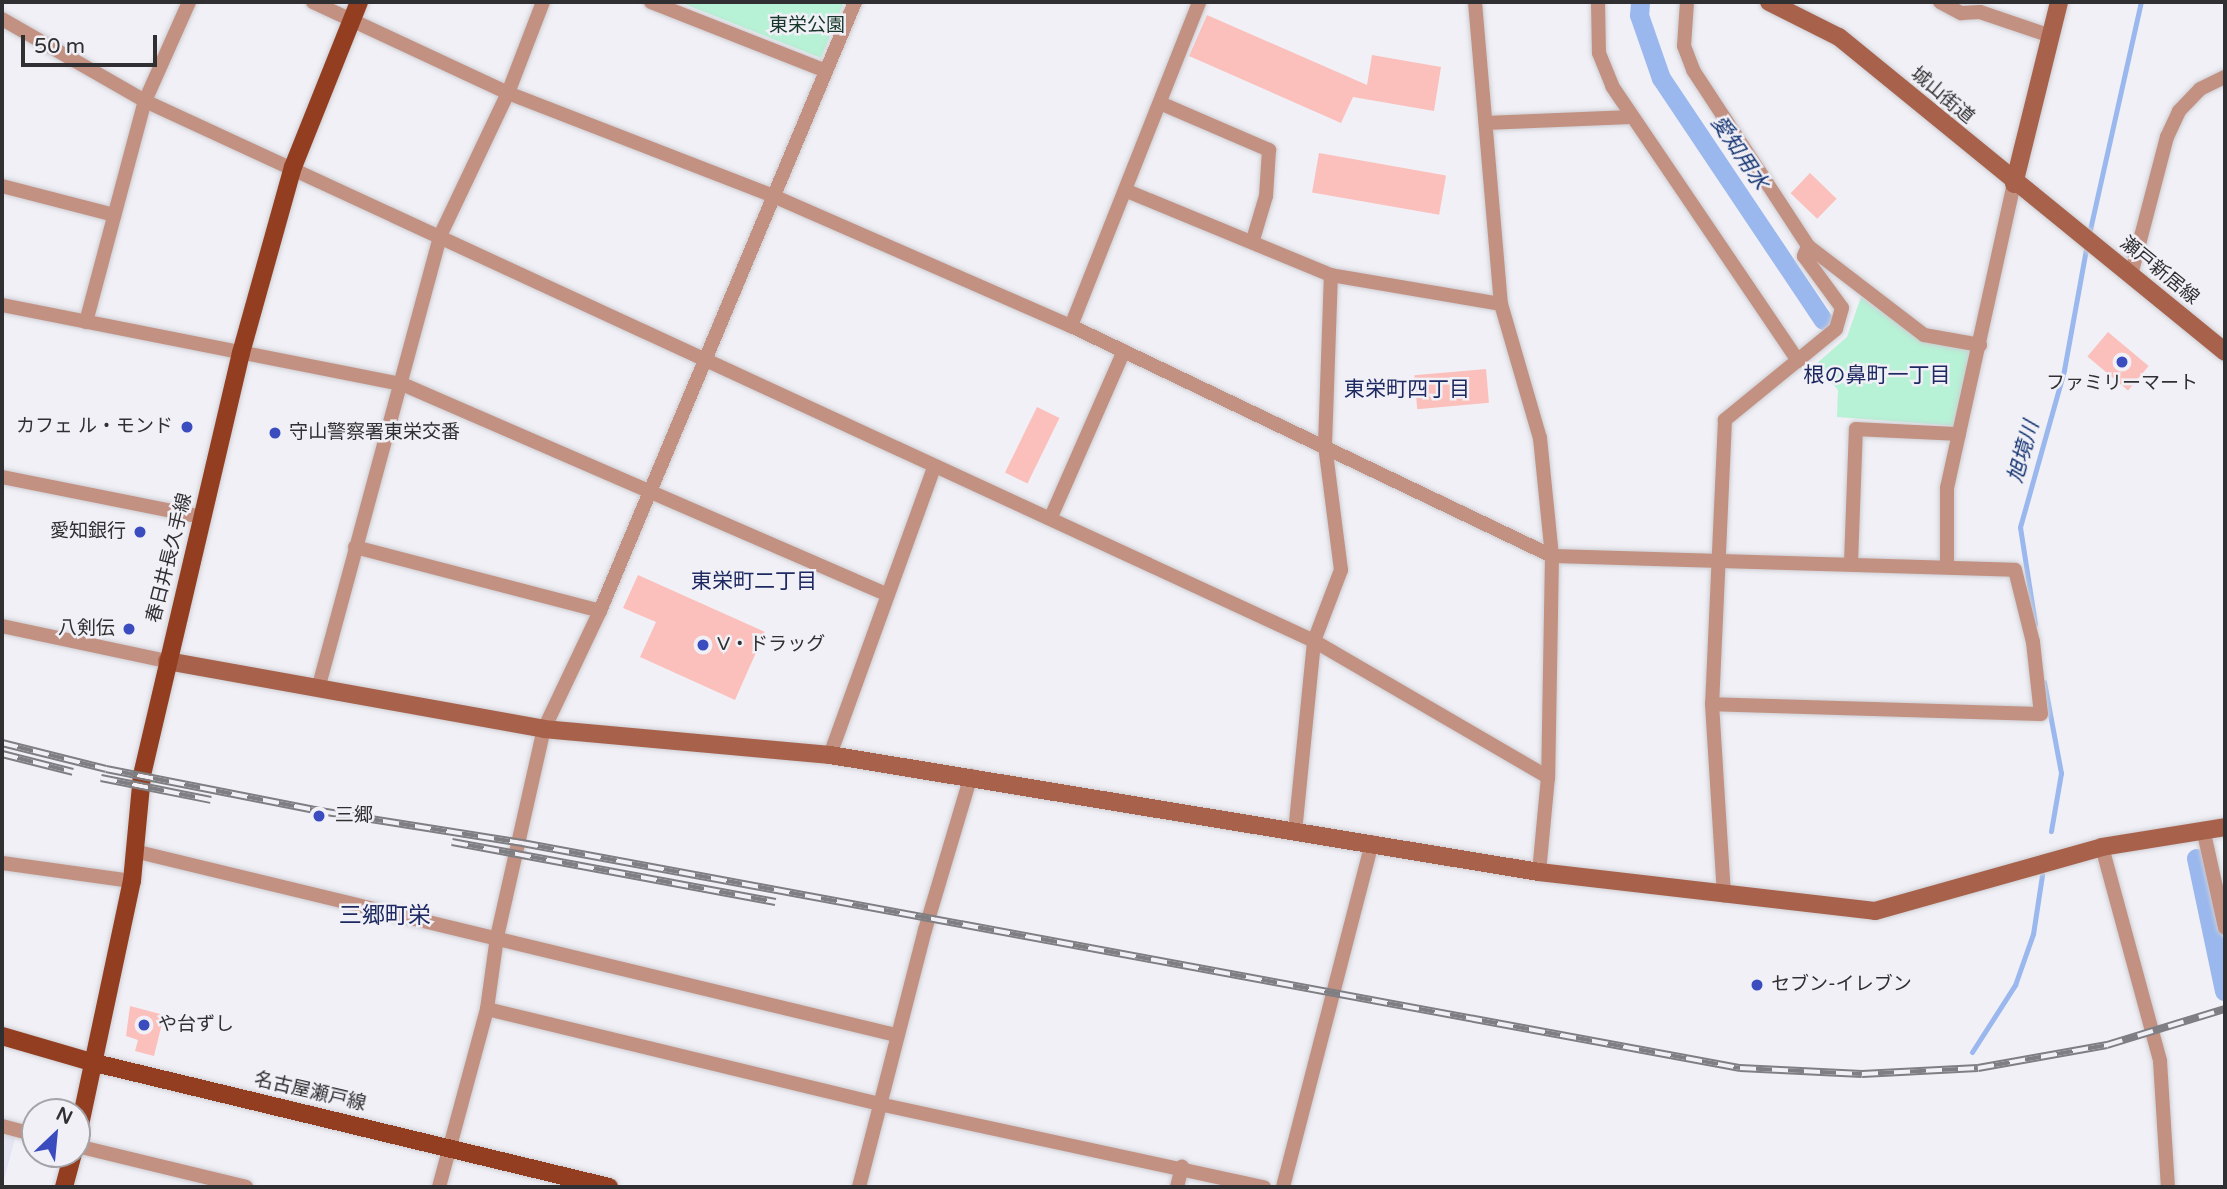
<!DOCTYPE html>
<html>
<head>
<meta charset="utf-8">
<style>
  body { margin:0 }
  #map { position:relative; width:2227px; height:1189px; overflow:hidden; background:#f0f0f6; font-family:"Varela Round","Noto Sans JP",sans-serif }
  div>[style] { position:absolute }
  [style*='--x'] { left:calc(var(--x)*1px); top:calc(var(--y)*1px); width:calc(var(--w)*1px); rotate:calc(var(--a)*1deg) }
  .built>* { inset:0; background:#e4e4f2 }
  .green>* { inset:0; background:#b7f1d6 }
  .stream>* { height:5px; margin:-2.5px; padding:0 2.5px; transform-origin:2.5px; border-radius:2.5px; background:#9ab8ee }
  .canal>* { height:19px; margin:-9.5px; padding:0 9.5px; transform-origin:9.5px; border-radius:9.5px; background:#9ab8ee }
  .building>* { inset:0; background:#fbc0bc; transform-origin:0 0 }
  .roads { filter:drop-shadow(0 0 2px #cdcdd3) drop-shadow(0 0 2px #cdcdd3) }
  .street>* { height:14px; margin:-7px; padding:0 7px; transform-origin:7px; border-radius:7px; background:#c39181 }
  .secondary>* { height:18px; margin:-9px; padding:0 9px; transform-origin:9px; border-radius:9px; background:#a8624b }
  .primary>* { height:18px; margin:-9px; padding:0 9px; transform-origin:9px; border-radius:9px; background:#933e20 }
  .rail>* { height:8px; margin-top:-4px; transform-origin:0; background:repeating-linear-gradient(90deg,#f0f0f6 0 16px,#7f7f83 0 32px); box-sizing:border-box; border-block:2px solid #7f7f83 }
  .dots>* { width:19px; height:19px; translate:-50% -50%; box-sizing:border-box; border:4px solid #f0f0f6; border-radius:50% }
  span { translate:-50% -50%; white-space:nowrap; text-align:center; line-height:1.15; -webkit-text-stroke:5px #f0f0f6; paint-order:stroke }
  .park-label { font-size:19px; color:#17372a }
  .street-label { font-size:19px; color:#303032 }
  .poi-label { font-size:19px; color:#303032 }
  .right { translate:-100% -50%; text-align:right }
  .left { translate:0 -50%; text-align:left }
  .water-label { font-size:21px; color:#133271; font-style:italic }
  .neighbourhood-label { font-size:21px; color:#1e2861 }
  .quarter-label { font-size:23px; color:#1e2861 }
  .frame { position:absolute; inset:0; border:4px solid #303032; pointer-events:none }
  .north { position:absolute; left:21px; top:1098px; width:70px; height:70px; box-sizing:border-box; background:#f0f0f6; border:2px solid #a3a3a8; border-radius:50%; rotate:26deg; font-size:19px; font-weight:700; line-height:28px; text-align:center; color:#303032 }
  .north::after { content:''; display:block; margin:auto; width:24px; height:32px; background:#3b4cbf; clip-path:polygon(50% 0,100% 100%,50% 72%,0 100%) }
  .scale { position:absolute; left:21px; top:35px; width:136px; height:32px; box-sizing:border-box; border:4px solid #303032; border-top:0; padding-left:9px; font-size:21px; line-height:24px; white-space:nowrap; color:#303032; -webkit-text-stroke:5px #f0f0f6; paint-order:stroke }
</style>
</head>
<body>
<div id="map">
  <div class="built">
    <div style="clip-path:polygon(2px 1131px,16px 1135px,2px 1187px)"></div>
  </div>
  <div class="green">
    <div style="clip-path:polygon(679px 2px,844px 2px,821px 58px)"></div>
    <div style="clip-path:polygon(1861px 297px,1915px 336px,1972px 350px,1957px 426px,1837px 417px,1838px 390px,1816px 364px,1847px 337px)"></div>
  </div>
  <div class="stream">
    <div style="--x:2089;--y:234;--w:238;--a:-77.4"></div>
    <div style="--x:2035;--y:624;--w:98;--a:-98.8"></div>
    <div style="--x:2020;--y:527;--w:163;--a:-74.3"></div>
    <div style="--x:2064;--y:370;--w:128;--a:-79.7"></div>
    <div style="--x:2044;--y:682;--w:93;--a:79.4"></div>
    <div style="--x:2061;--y:773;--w:59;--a:99.8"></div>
    <div style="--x:1972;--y:1052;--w:80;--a:-57.3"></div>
    <div style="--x:2015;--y:985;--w:54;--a:-70.6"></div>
    <div style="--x:2033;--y:934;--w:60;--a:-81.3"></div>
  </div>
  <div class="canal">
    <div style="--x:1640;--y:2;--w:13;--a:94"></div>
    <div style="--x:1639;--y:15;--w:67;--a:70.8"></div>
    <div style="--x:1661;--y:78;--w:291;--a:56.2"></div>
    <div style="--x:2196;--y:858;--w:136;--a:78.1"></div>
  </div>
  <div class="building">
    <div style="clip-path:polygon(1207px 15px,1367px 85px,1372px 55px,1441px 67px,1434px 111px,1353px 97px,1341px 123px,1189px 56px)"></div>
    <div style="left:1319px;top:153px;width:129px;height:40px;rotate:10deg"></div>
    <div style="left:1810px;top:173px;width:37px;height:28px;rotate:44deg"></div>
    <div style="left:2108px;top:332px;width:53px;height:32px;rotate:40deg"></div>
    <div style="left:1486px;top:369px;width:34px;height:72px;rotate:85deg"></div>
    <div style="left:1037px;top:407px;width:25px;height:73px;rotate:26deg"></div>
    <div style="clip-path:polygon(638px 575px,765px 632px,735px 700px,640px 657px,656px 622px,623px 608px)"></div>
    <div style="clip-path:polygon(130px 1006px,164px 1015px,154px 1056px,135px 1051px,138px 1040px,126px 1036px)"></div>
  </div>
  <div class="roads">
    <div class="street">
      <div style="--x:313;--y:2;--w:215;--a:25"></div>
      <div style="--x:508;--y:93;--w:284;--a:21.2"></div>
      <div style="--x:773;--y:196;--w:325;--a:23.6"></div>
      <div style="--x:1071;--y:326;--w:533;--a:25.56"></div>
      <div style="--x:1552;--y:556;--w:463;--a:1.7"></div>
      <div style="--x:2015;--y:570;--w:74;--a:76"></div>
      <div style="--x:2033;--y:642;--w:72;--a:83.7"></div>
      <div style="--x:2041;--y:714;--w:329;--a:-178.3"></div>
      <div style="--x:651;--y:2;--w:188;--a:21.5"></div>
      <div style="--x:1475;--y:2;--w:303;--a:85.1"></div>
      <div style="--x:1501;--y:304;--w:140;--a:73.8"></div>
      <div style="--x:1540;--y:438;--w:119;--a:84.2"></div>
      <div style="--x:1552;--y:556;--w:221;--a:91"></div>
      <div style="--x:1548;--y:777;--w:95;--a:95.4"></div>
      <div style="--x:1598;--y:2;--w:51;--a:88.9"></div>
      <div style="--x:1599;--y:53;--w:35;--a:68"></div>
      <div style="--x:1612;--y:86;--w:332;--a:55.9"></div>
      <div style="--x:1687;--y:2;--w:44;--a:93.9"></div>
      <div style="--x:1684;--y:46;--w:26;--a:69"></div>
      <div style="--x:1693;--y:70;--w:210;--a:56.8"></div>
      <div style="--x:1808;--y:246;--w:11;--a:112"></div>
      <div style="--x:1804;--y:256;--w:64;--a:53.8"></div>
      <div style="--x:1842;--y:308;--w:22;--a:106"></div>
      <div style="--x:1836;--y:329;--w:144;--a:140.7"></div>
      <div style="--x:1725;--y:420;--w:284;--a:92.6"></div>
      <div style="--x:1712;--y:704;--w:192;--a:86.4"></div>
      <div style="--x:1940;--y:2;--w:24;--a:28"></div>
      <div style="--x:1961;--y:13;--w:19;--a:-3"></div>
      <div style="--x:1980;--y:12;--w:72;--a:18.7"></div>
      <div style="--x:2;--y:19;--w:165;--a:29.8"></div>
      <div style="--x:145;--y:101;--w:1288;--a:24.79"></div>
      <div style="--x:1314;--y:641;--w:271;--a:30.2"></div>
      <div style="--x:1160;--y:103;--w:119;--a:23.3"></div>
      <div style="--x:1269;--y:150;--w:46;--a:93.7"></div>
      <div style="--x:1266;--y:196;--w:46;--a:106.5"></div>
      <div style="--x:1486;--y:123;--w:144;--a:-2.4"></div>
      <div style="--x:2;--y:186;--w:116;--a:14.5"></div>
      <div style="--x:1127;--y:191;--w:221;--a:22.4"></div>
      <div style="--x:1331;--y:275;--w:172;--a:9.7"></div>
      <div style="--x:1808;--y:246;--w:146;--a:37.5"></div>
      <div style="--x:1924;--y:335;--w:57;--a:10.1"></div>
      <div style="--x:2131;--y:275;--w:143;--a:-75.4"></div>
      <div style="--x:2167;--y:137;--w:29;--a:-65"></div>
      <div style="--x:2179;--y:111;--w:30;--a:-46"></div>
      <div style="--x:2200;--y:89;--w:28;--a:-26"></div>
      <div style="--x:2;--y:305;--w:408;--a:11.2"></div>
      <div style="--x:402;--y:384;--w:528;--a:23.46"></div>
      <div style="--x:86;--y:322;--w:229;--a:-75.1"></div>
      <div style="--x:145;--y:101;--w:108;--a:-66"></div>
      <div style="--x:1071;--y:326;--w:348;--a:-68.4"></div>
      <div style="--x:2;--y:477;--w:204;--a:11.3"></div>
      <div style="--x:1051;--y:517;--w:181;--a:-66.3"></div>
      <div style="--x:355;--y:547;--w:253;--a:14.6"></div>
      <div style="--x:1851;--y:563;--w:134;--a:-87.9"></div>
      <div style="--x:1856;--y:429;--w:103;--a:2.8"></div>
      <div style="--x:1947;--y:567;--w:79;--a:-90"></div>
      <div style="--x:1947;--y:488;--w:311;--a:-77.6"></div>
      <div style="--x:2;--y:626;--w:169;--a:12"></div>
      <div style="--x:318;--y:689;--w:469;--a:-74.9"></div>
      <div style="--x:440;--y:236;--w:158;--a:-64.6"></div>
      <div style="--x:508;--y:93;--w:97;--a:-69"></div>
      <div style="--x:830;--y:755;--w:306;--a:-70.1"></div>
      <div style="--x:1295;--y:832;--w:192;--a:-84.3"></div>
      <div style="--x:1314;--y:641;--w:76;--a:-69.2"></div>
      <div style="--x:1341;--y:570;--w:126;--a:-97.3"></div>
      <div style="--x:1325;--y:445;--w:170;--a:-88"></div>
      <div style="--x:2204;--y:833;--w:97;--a:77.5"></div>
      <div style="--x:2102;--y:847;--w:222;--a:74.8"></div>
      <div style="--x:2160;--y:1061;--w:126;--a:86.4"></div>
      <div style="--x:134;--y:851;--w:784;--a:13.58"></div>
      <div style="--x:2;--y:863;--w:131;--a:7.9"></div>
      <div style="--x:487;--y:1009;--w:403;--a:13.6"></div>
      <div style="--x:879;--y:1104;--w:394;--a:12.2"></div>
      <div style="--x:2;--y:1126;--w:34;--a:15"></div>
      <div style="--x:77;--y:1146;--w:174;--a:13.6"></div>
      <div style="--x:439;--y:1187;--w:184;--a:-74.9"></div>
      <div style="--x:487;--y:1009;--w:73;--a:-82.1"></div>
      <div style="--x:497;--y:937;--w:213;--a:-77.3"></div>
      <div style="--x:544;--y:729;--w:131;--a:-64.6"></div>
      <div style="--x:600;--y:611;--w:660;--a:-67.28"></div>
      <div style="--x:859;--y:1187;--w:265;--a:-75.6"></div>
      <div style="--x:925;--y:930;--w:161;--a:-73.4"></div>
      <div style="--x:1177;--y:1187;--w:21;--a:-76"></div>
      <div style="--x:1283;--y:1187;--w:356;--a:-75.5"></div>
    </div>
    <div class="secondary">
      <div style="--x:1769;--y:2;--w:78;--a:26.6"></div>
      <div style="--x:1839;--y:37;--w:498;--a:39.2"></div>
      <div style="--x:2014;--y:184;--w:187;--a:-76.1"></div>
      <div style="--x:167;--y:661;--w:383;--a:10.2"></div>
      <div style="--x:544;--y:729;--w:287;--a:5.2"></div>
      <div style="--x:830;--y:755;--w:719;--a:9.37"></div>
      <div style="--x:1539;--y:872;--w:338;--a:6.6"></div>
      <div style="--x:1875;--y:911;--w:236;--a:-15.7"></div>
      <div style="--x:2102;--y:847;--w:125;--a:-9.2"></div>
    </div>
    <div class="primary">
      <div style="--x:2;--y:1036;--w:97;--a:16.2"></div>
      <div style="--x:95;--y:1063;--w:529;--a:13.56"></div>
      <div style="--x:77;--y:1139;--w:264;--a:-78"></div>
      <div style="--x:132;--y:881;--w:106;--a:-84.6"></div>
      <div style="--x:142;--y:775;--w:433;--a:-76.8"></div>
      <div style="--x:241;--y:353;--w:193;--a:-74.4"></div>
      <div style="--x:293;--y:167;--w:178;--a:-68.2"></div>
      <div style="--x:64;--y:1187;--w:34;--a:-75"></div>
    </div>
  </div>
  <div class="rail">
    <div style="--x:2;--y:743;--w:107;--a:14"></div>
    <div style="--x:106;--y:769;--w:218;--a:11.1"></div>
    <div style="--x:320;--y:811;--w:205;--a:9"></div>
    <div style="--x:522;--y:843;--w:1239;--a:10.47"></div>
    <div style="--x:1740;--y:1068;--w:122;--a:2.8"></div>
    <div style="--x:1862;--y:1074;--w:116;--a:-3"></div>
    <div style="--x:1978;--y:1068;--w:131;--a:-10.1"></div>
    <div style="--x:2107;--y:1045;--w:123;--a:-17"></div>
    <div style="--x:2;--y:754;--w:73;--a:14.2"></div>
    <div style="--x:101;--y:778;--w:112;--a:11.3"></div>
    <div style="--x:452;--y:842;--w:329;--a:10.5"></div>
  </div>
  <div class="dots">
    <div style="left:2122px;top:362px;background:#3b4cbf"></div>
    <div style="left:187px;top:427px;background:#3b4cbf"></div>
    <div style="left:275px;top:433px;background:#3b4cbf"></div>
    <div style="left:140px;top:532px;background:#3b4cbf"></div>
    <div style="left:129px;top:629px;background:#3b4cbf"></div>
    <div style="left:703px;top:645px;background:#3b4cbf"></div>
    <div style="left:319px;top:816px;background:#3b4cbf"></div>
    <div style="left:1757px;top:985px;background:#3b4cbf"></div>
    <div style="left:144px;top:1025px;background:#3b4cbf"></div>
  </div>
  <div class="park-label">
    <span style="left:807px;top:26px">東栄公園</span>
  </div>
  <div class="street-label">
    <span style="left:1942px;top:96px;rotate:40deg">城山街道</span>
    <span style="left:2159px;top:271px;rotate:39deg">瀬戸新居線</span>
    <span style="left:170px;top:558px;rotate:-76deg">春日井長久手線</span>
    <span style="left:310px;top:1092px;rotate:13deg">名古屋瀬戸線</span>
  </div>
  <div class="poi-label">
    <span style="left:2122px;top:384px">ファミリーマート</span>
    <span class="right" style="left:173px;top:427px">カフェ ル・モンド</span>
    <span class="left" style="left:289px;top:433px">守山警察署東栄交番</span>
    <span class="right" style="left:126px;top:532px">愛知銀行</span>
    <span class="right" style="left:115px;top:629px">八剣伝</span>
    <span class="left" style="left:717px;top:645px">V・ドラッグ</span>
    <span class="left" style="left:335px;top:816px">三郷</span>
    <span class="left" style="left:1771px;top:985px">セブン-イレブン</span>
    <span class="left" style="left:158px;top:1025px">や台ずし</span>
  </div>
  <div class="water-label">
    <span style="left:1739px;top:153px;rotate:56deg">愛知用水</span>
    <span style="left:2024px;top:452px;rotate:-74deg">旭境川</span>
  </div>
  <div class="neighbourhood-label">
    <span style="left:1877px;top:376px">根の鼻町一丁目</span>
    <span style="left:1407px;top:390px">東栄町四丁目</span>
    <span style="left:754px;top:582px">東栄町二丁目</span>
  </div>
  <div class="quarter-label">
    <span style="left:385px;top:916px">三郷町栄</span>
  </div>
  <div class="frame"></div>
  <div class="north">N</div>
  <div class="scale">50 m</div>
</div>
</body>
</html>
